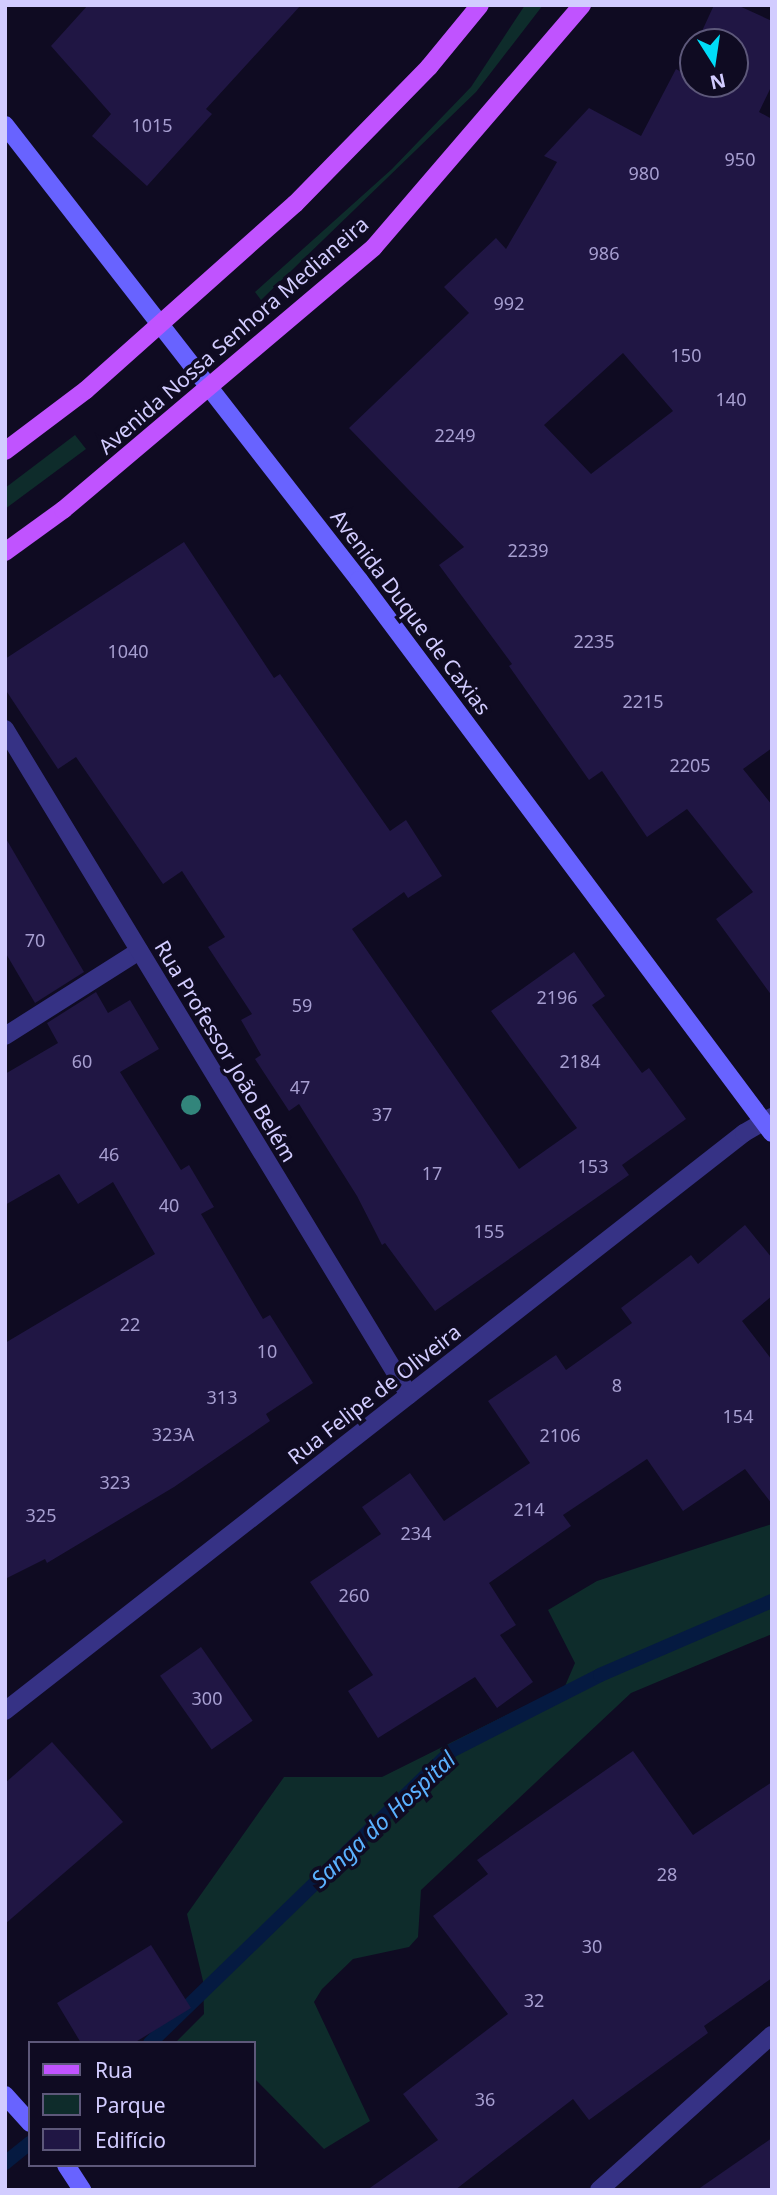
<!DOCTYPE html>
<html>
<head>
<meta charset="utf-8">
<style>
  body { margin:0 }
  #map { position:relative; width:777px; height:2195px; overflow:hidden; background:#0f0b22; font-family:"Noto Sans",sans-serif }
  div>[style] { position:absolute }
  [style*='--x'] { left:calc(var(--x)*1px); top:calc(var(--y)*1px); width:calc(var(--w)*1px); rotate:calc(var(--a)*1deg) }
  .green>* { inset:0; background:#0e2c2b }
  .stream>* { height:14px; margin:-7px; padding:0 7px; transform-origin:7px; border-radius:7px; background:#051a41 }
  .building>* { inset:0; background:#201644; transform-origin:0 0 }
  .lane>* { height:18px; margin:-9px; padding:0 9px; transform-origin:9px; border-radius:9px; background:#363285 }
  .street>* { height:18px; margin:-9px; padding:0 9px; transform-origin:9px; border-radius:9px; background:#363285 }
  .secondary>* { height:18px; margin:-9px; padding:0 9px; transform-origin:9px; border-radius:9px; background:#6863ff }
  .primary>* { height:18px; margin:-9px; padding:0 9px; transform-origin:9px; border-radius:9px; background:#c053ff }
  .trees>* { width:20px; height:20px; margin:-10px; border-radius:50%; background:#32857b }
  span { translate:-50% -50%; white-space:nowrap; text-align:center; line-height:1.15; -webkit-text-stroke:7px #0f0b22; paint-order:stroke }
  .number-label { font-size:18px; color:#a69ed0 }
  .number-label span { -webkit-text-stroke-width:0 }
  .street-label { font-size:21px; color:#d2ccff }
  .water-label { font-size:23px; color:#5ab1ff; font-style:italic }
  .frame { position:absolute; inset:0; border:7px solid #d2ccff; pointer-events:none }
  .legend { position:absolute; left:28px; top:2041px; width:228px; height:126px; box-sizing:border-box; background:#0f0b22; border:2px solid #5d587a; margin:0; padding:9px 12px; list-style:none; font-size:21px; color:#d2ccff }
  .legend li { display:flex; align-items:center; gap:14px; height:35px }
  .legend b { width:35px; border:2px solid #5d587a }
  .north { position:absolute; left:679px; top:28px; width:70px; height:70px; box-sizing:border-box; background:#0f0b22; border:2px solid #5d587a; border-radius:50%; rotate:168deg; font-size:19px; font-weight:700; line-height:28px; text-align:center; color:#d2ccff }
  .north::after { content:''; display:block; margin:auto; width:24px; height:32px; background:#00dcf7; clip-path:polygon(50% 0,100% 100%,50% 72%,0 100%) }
</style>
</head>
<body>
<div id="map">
  <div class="green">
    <div style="clip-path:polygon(525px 5px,543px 5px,476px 92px,261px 300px,255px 292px,392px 169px,471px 87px)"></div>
    <div style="clip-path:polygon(75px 435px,86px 449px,5px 509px,5px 488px)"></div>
    <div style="clip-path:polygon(772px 1524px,772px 1634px,631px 1693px,421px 1890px,418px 1937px,409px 1947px,353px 1959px,322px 1989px,314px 2002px,370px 2121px,324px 2149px,254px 2078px,254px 2043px,175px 2043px,204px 2014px,203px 1981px,187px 1914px,284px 1777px,382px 1777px,565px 1686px,575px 1663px,548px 1610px,597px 1581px)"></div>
  </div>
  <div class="stream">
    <div style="--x:150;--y:2043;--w:419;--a:-44.1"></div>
    <div style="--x:451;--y:1751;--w:167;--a:-27"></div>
    <div style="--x:600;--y:1675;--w:187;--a:-23.3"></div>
    <div style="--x:5;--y:2163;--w:32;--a:-39"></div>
  </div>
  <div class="building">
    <div style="clip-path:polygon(88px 5px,301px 5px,206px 109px,212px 114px,147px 186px,92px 136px,111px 114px,51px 46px)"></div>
    <div style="clip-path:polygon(evenodd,714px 5px,737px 5px,772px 21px,772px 85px,759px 112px,772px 119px,772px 748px,743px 769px,772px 805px,772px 996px,716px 919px,753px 892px,687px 809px,647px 837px,602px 771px,589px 780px,509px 666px,512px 664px,439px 565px,464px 547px,349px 428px,469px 313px,444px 287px,496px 238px,506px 249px,557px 162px,544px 156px,589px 108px,641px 136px,676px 69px,683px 73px,693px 51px,693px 84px,735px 84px,735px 42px,697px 42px,714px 5px,623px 353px,673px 411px,591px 474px,544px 425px,623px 353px)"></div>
    <div style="clip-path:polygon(184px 542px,274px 678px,280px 674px,390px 831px,406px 820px,442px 876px,408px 898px,404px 892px,352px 929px,519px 1169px,577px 1128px,491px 1011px,574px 952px,605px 996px,592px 1005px,642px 1073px,649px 1068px,686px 1119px,622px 1165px,629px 1175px,435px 1311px,385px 1243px,382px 1245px,357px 1196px,299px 1104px,289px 1111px,255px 1059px,261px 1055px,241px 1020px,252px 1014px,208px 947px,225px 937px,182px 871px,163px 884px,76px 757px,58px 769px,5px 689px,5px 659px)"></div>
    <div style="clip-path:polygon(5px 837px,84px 972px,35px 1003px,5px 952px)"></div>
    <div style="clip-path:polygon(96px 992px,108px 1013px,130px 1000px,159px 1049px,120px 1072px,181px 1170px,189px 1165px,214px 1207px,201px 1214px,263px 1319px,270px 1315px,313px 1383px,266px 1414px,270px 1421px,174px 1487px,47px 1563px,45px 1559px,5px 1579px,5px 1343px,155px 1254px,113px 1182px,78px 1204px,59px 1174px,5px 1205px,5px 1074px,58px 1043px,47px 1023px)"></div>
    <div style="clip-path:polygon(745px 1225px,772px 1258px,772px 1296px,742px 1321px,772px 1360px,772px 1504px,745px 1469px,683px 1511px,647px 1459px,563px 1515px,571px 1526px,489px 1583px,516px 1625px,500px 1635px,533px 1682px,497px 1708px,475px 1677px,378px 1738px,348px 1691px,373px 1675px,310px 1582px,381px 1534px,362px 1507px,410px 1473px,444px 1521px,530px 1463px,488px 1401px,556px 1355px,566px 1370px,632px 1323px,621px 1308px,691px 1255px,698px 1264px)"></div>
    <div style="left:201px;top:1647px;width:90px;height:50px;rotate:55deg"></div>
    <div style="clip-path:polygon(52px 1742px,123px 1822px,5px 1924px,5px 1783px)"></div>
    <div style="clip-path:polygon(633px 1751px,693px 1835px,772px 1782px,772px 1978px,704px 2026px,708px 2033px,589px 2120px,573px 2099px,455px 2190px,367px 2190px,438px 2140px,403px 2094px,508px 2014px,433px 1916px,488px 1874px,477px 1860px)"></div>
    <div style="clip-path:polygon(151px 1945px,191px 2008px,134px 2043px,81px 2043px,57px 2003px)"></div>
    <div style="clip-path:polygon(772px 2138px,772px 2190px,697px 2190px)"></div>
  </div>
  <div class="lane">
    <div style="--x:5;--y:1036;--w:159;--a:-32.4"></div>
  </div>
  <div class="street">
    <div style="--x:5;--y:729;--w:779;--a:58.76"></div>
    <div style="--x:5;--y:1711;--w:938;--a:-38.03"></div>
    <div style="--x:744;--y:1133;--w:32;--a:-30"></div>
    <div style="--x:599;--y:2190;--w:232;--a:-41.9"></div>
  </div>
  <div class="secondary">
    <div style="--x:5;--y:125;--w:576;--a:52.12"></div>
    <div style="--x:359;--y:580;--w:690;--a:53.25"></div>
    <div style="--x:5;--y:2095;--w:38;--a:48"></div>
    <div style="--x:66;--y:2165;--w:30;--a:57"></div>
  </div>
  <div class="primary">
    <div style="--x:5;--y:451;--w:101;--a:-37"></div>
    <div style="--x:86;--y:390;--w:280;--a:-41.7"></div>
    <div style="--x:295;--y:204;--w:192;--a:-45.6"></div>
    <div style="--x:429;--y:67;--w:80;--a:-50.6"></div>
    <div style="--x:5;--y:552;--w:72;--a:-35.9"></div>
    <div style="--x:63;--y:510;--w:407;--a:-40.2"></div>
    <div style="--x:374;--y:247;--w:319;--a:-49.3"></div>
  </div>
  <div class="trees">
    <div style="left:191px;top:1105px"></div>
  </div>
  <div class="number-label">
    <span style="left:152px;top:125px">1015</span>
    <span style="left:740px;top:159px">950</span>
    <span style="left:644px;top:173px">980</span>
    <span style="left:604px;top:253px">986</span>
    <span style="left:509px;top:303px">992</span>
    <span style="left:686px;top:355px">150</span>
    <span style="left:731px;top:399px">140</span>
    <span style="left:455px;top:435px">2249</span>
    <span style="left:528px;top:550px">2239</span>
    <span style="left:594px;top:641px">2235</span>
    <span style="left:128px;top:651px">1040</span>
    <span style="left:643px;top:701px">2215</span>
    <span style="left:690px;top:765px">2205</span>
    <span style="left:35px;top:940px">70</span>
    <span style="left:557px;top:997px">2196</span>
    <span style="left:302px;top:1005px">59</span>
    <span style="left:82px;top:1061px">60</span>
    <span style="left:580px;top:1061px">2184</span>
    <span style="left:300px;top:1087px">47</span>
    <span style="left:382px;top:1114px">37</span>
    <span style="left:109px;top:1154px">46</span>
    <span style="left:593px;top:1166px">153</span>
    <span style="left:432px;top:1173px">17</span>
    <span style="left:169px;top:1205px">40</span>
    <span style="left:489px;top:1231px">155</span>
    <span style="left:130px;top:1324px">22</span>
    <span style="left:267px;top:1351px">10</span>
    <span style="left:617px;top:1385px">8</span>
    <span style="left:222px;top:1397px">313</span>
    <span style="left:738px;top:1416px">154</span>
    <span style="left:173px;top:1434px">323A</span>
    <span style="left:560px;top:1435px">2106</span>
    <span style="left:115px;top:1482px">323</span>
    <span style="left:529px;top:1509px">214</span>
    <span style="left:41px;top:1515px">325</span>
    <span style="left:416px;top:1533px">234</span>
    <span style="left:354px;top:1595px">260</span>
    <span style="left:207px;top:1698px">300</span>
    <span style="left:667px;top:1874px">28</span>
    <span style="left:592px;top:1946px">30</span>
    <span style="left:534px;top:2000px">32</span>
    <span style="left:485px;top:2099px">36</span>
  </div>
  <div class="street-label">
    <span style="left:233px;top:335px;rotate:-41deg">Avenida Nossa Senhora Medianeira</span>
    <span style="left:411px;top:612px;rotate:53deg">Avenida Duque de Caxias</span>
    <span style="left:226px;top:1051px;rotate:59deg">Rua Professor João Belém</span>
    <span style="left:374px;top:1394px;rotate:-38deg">Rua Felipe de Oliveira</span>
  </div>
  <div class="water-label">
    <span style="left:383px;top:1819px;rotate:-43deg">Sanga do Hospital</span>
  </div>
  <div class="frame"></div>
  <ul class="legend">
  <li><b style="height:9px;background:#c053ff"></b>Rua</li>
  <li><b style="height:19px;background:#0e2c2b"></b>Parque</li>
  <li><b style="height:19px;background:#201644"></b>Edifício</li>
  </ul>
  <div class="north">N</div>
</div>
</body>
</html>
